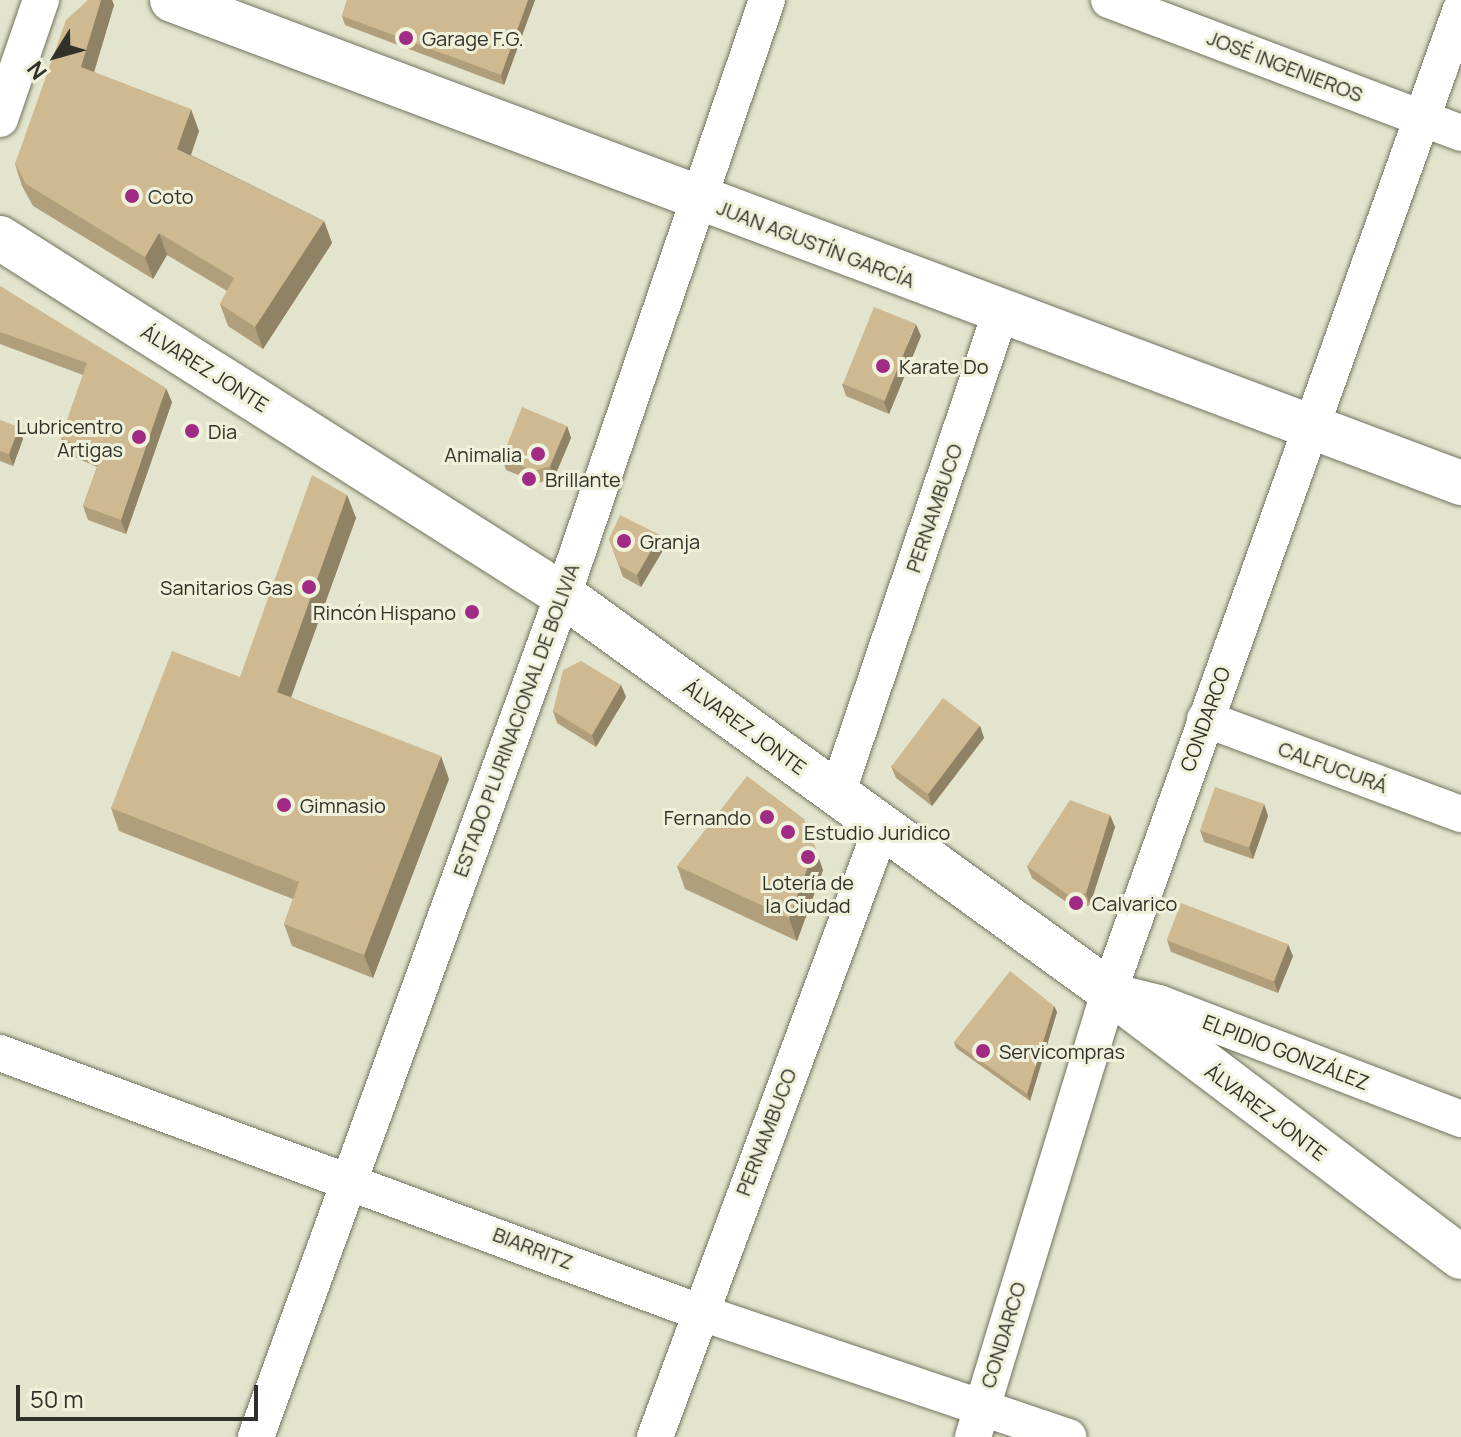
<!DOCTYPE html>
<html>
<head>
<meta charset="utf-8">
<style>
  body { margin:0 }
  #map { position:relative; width:1461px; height:1437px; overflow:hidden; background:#e3e4cd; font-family:Manrope,sans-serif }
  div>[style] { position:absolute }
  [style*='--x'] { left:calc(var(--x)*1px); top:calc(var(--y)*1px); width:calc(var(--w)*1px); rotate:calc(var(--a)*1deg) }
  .roads { filter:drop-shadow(0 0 2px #72735e) drop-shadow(0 0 2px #72735e) }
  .street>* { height:36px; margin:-18px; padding:0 18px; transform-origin:18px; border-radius:18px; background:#fff }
  .secondary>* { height:44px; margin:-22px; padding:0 22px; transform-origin:22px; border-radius:22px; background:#fff }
  .wall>* { inset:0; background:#b19f7c }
  .shaded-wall>* { inset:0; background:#908265 }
  .building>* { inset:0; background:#ceb990; transform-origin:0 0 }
  .dots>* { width:22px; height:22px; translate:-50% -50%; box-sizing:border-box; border:4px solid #f0f1da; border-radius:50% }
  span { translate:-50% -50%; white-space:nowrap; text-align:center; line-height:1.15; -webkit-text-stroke:6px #f0f1da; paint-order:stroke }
  .poi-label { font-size:20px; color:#303128 }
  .left { translate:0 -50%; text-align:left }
  .right { translate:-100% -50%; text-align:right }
  .street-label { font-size:20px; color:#303128 }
  .north { position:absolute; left:16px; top:16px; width:80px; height:80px; -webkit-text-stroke:6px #f0f1da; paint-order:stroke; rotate:233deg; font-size:22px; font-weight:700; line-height:32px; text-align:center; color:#303128 }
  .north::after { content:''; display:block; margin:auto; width:28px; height:36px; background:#303128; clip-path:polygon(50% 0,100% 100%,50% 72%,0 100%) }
  .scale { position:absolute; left:16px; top:1385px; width:242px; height:36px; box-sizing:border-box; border:4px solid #303128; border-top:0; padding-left:10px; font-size:24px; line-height:28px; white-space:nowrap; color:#303128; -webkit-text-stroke:6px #f0f1da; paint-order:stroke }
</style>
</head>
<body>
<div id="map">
  <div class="roads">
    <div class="street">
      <div style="--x:1109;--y:0;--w:376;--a:20.7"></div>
      <div style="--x:0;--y:119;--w:126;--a:-71"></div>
      <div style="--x:1205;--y:719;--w:273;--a:20.4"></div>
      <div style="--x:837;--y:794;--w:507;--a:-71.24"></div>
      <div style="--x:1118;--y:993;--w:42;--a:13.7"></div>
      <div style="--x:1159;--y:1003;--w:324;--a:21"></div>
      <div style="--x:0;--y:1053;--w:745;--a:20.33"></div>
      <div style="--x:699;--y:1312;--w:390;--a:18.7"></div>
      <div style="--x:256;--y:1437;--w:896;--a:-69.97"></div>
      <div style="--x:563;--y:595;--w:629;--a:-71.08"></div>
      <div style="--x:655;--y:1437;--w:649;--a:-69.61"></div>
      <div style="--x:973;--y:1437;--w:466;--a:-73"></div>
      <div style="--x:1109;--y:991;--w:1043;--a:-70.28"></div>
    </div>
    <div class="secondary">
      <div style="--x:172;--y:0;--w:1377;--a:20.54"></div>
      <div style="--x:0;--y:238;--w:667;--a:32.38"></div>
      <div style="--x:563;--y:595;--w:674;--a:35.95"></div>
      <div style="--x:1109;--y:991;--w:441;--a:37.1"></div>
    </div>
  </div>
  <div class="wall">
    <div style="clip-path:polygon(88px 0,112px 0,114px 5px,94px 72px,199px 131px,191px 155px,324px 221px,332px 243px,263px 349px,228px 326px,220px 304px,227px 291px,167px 255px,153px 279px,33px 206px,22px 186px,15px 164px)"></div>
    <div style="clip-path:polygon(347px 0,535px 0,504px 85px,345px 25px,342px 16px)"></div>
    <div style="clip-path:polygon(0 286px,172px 402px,126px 534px,88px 520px,83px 506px,97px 467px,66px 453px,61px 438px,83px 375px,0 344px)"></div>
    <div style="clip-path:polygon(921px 336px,889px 414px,846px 396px,842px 384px)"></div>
    <div style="clip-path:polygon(0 420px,23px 439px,13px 466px,0 461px)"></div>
    <div style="clip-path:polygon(567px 426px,571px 438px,554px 478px,538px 483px,506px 470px,502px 458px)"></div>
    <div style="clip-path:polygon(347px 495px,356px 518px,291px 697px,449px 779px,373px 978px,292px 946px,284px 924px,293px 899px,119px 831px,111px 808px,240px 677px)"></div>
    <div style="clip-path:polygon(660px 535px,665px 547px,641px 587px,623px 577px,609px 539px)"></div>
    <div style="clip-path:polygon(621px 685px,626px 697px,596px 747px,557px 723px,553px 711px)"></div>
    <div style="clip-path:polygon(980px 726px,984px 738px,932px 806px,896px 778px,891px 766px)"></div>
    <div style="clip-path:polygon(1264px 804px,1268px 816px,1253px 859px,1204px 842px,1200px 830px)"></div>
    <div style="clip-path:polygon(1110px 815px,1115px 827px,1090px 905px,1076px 909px,1032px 878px,1027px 866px)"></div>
    <div style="clip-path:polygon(677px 866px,823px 870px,797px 941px,685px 889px)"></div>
    <div style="clip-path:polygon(1167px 940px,1293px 956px,1278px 993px,1171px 952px)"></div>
    <div style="clip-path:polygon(1054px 1006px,1057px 1012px,1030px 1101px,956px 1048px,954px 1042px)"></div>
  </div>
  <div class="shaded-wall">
    <div style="clip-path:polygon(101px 0,112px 0,114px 5px,89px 89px,81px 67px)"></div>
    <div style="clip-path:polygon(528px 0,535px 0,504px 85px,501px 75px)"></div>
    <div style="clip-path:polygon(191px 109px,199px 131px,185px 171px,177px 149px)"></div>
    <div style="clip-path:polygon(324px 221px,332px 243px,263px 349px,255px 327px)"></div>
    <div style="clip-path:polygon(159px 233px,167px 255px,153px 279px,145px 257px)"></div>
    <div style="clip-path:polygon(916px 324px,921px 336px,889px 414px,884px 402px)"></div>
    <div style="clip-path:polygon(166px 388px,172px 402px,126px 534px,121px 520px)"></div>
    <div style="clip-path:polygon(567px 426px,571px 438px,554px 478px,550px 466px)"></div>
    <div style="clip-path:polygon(19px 427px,23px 439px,13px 466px,9px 454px)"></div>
    <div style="clip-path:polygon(347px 495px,356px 518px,285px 714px,277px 692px)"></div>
    <div style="clip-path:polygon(660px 535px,665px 547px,641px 587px,637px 575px)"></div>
    <div style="clip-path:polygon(621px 685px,626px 697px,596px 747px,592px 735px)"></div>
    <div style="clip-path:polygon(980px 726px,984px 738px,932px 806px,928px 794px)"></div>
    <div style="clip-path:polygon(441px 756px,449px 779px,373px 978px,364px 955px)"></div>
    <div style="clip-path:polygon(1264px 804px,1268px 816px,1253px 859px,1249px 847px)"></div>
    <div style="clip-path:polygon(1110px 815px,1115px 827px,1090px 905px,1086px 893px)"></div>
    <div style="clip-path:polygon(815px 847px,823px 870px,797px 941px,789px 918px)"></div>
    <div style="clip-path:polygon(1288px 944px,1293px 956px,1278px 993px,1274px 981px)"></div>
    <div style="clip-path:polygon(1054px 1006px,1057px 1012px,1030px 1101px,1027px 1094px)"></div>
  </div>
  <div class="building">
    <div style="clip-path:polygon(88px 0,101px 0,81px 67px,191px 109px,177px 149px,324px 221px,255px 327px,220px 304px,234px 278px,159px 233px,145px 257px,26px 184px,15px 164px,66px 20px)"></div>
    <div style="clip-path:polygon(347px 0,528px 0,501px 75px,342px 16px)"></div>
    <div style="clip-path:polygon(0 286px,166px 388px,121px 520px,83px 506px,101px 457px,61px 438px,87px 363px,0 332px)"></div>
    <div style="left:874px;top:307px;width:45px;height:83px;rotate:22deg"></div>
    <div style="clip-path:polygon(522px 407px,567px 426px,550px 466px,534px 471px,502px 458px)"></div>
    <div style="clip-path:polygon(0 420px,19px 427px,9px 454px,0 451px)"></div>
    <div style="clip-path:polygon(312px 475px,347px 495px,277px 692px,441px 756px,364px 955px,284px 924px,299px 882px,111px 808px,172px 651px,240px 677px)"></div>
    <div style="clip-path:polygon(620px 515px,660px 535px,637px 575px,619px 565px,609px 539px)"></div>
    <div style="clip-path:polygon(581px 661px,621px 685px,592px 735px,553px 711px,563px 670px)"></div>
    <div style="left:943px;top:698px;width:46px;height:86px;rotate:37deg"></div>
    <div style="clip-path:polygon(747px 776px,804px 819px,815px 847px,789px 918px,677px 866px)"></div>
    <div style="left:1215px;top:787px;width:52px;height:46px;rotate:19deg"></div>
    <div style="clip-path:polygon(1070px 800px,1110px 815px,1086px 893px,1071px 897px,1027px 866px)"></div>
    <div style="left:1181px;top:903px;width:115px;height:40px;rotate:21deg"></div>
    <div style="clip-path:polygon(1010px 971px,1054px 1006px,1027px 1094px,954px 1042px)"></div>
  </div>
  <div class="dots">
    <div style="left:406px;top:38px;background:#a02b85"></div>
    <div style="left:132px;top:196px;background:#a02b85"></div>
    <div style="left:883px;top:366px;background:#a02b85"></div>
    <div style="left:192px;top:431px;background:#a02b85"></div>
    <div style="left:139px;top:437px;background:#a02b85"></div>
    <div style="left:538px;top:454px;background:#a02b85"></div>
    <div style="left:529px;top:479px;background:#a02b85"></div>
    <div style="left:624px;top:541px;background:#a02b85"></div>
    <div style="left:309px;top:587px;background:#a02b85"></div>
    <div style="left:472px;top:612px;background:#a02b85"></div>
    <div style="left:284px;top:805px;background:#a02b85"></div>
    <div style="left:767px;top:817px;background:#a02b85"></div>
    <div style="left:788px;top:832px;background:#a02b85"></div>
    <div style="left:808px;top:857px;background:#a02b85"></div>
    <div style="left:1076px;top:903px;background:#a02b85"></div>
    <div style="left:983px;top:1051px;background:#a02b85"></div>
  </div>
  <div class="poi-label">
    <span class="left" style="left:422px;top:38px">Garage F.G.</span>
    <span class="left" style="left:148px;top:196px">Coto</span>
    <span class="left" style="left:899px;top:366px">Karate Do</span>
    <span class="right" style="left:123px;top:438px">Lubricentro<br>Artigas</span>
    <span class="left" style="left:208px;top:431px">Dia</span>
    <span class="right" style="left:522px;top:454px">Animalia</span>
    <span class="left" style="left:545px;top:479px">Brillante</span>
    <span class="left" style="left:640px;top:541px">Granja</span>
    <span class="right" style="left:293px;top:587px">Sanitarios Gas</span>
    <span class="right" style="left:456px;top:612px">Rincón Hispano</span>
    <span class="left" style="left:300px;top:805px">Gimnasio</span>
    <span class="right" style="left:751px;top:817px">Fernando</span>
    <span class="left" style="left:804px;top:832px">Estudio Juridico</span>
    <span style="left:808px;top:894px">Lotería de<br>la Ciudad</span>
    <span class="left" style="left:1092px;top:903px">Calvarico</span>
    <span class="left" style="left:999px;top:1051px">Servicompras</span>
  </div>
  <div class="street-label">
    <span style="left:1285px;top:66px;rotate:21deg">JOSÉ INGENIEROS</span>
    <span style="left:816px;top:244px;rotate:21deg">JUAN AGUSTÍN GARCÍA</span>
    <span style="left:205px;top:368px;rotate:32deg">ÁLVAREZ JONTE</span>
    <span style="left:934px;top:508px;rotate:-71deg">PERNAMBUCO</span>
    <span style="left:1205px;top:719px;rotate:-70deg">CONDARCO</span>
    <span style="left:516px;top:720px;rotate:-70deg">ESTADO PLURINACIONAL DE BOLIVIA</span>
    <span style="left:745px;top:727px;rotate:36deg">ÁLVAREZ JONTE</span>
    <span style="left:1333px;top:767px;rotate:20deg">CALFUCURÁ</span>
    <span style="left:1286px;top:1052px;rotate:21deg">ELPIDIO GONZÁLEZ</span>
    <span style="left:1266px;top:1112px;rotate:37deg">ÁLVAREZ JONTE</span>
    <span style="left:766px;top:1132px;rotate:-69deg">PERNAMBUCO</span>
    <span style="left:533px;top:1248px;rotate:21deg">BIARRITZ</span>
    <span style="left:1003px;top:1335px;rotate:-73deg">CONDARCO</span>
  </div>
  <div class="north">N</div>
  <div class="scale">50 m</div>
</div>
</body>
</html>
